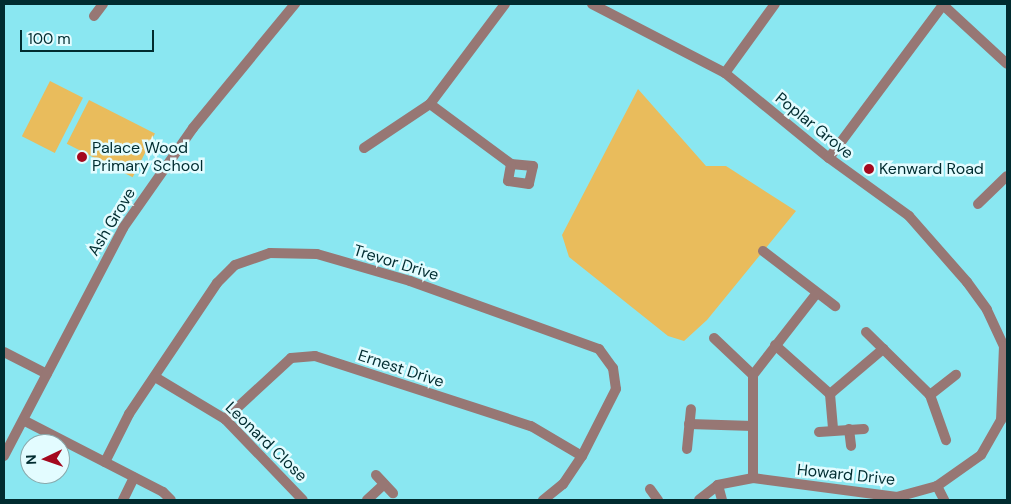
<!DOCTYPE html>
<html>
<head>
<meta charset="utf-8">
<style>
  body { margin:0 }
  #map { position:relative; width:1011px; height:504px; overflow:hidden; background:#8ae7f1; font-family:"DM Sans",sans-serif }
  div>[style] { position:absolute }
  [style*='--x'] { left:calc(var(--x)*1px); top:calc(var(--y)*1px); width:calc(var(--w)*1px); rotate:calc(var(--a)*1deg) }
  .green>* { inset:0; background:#e9bc5c; transform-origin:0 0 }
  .street>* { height:10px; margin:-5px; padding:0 5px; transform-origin:5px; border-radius:5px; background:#977774 }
  .dots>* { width:14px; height:14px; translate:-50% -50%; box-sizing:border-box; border:2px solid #e3fcff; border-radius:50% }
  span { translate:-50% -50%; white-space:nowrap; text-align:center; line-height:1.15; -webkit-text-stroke:5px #e3fcff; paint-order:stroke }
  .street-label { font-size:16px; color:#012c30 }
  .poi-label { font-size:16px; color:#012c30 }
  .left { translate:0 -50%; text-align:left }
  .frame { position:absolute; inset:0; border:5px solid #012c30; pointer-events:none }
  .north { position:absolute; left:20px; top:434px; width:50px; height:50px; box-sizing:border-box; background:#e3fcff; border:1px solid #89a9ac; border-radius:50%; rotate:267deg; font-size:14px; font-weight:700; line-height:20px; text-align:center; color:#012c30 }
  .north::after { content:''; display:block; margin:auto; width:18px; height:22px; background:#a4081e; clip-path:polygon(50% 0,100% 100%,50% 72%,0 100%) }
  .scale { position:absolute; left:20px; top:30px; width:134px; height:22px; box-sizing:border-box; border:2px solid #012c30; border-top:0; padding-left:6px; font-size:15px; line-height:18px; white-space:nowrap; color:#012c30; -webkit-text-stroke:4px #e3fcff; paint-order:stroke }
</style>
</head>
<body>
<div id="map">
  <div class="green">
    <div style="left:50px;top:81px;width:37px;height:62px;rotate:27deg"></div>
    <div style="clip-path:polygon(638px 89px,706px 166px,726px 166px,796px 211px,707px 320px,684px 341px,668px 336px,569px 257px,562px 235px)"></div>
    <div style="left:89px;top:100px;width:74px;height:49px;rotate:27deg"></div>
  </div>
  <div class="street">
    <div style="--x:592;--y:4;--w:150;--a:27.4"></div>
    <div style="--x:725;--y:73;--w:134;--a:39.3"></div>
    <div style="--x:829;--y:158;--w:99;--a:35.9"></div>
    <div style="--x:909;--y:216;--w:88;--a:48.7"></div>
    <div style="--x:967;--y:282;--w:34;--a:54"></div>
    <div style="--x:987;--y:310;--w:40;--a:65"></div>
    <div style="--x:1004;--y:346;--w:74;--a:92.3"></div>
    <div style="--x:1001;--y:420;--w:40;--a:119.7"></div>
    <div style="--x:981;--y:455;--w:54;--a:144.8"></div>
    <div style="--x:937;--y:486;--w:41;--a:164.6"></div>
    <div style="--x:897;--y:497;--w:145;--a:-172.5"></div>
    <div style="--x:753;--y:478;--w:36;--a:169"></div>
    <div style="--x:718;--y:485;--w:24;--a:142"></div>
    <div style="--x:942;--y:4;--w:88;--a:42.7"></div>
    <div style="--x:94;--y:16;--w:15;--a:-53"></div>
    <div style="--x:725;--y:73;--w:85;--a:-54.1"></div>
    <div style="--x:430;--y:104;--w:101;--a:36.5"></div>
    <div style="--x:511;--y:164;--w:22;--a:5"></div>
    <div style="--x:533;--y:166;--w:18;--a:103"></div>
    <div style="--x:529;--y:184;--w:21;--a:-172"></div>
    <div style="--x:508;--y:181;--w:17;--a:-80"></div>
    <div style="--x:364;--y:148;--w:79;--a:-33.7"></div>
    <div style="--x:430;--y:104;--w:125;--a:-53.1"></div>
    <div style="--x:829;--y:158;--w:191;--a:-53.3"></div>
    <div style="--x:978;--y:204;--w:40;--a:-44"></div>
    <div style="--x:763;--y:251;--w:91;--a:37.4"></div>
    <div style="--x:866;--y:332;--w:90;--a:44.5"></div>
    <div style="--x:930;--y:395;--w:48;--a:70.4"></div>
    <div style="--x:714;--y:338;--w:54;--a:43.5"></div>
    <div style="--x:775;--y:345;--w:74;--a:41.7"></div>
    <div style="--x:830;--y:394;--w:36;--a:85"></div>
    <div style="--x:4;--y:352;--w:48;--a:27.1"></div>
    <div style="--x:155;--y:377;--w:82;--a:31"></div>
    <div style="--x:225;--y:419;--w:112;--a:46.1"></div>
    <div style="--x:830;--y:394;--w:70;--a:-40.3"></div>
    <div style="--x:930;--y:395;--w:33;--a:-38"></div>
    <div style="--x:225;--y:419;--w:90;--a:-42.7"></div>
    <div style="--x:291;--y:358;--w:24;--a:-5"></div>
    <div style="--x:315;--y:356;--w:227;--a:18"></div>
    <div style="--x:531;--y:426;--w:59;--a:30.5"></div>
    <div style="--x:25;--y:421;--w:155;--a:27.2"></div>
    <div style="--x:163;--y:492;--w:11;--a:45"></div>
    <div style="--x:689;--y:424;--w:64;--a:1.8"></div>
    <div style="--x:849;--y:429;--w:17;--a:83"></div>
    <div style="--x:819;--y:432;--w:45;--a:-3.8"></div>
    <div style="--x:687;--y:449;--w:40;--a:-84.3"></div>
    <div style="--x:4;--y:456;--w:257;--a:-62.4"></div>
    <div style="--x:123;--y:228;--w:122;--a:-55"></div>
    <div style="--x:193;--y:128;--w:161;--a:-50.6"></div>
    <div style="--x:105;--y:462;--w:54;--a:-63.4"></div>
    <div style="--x:129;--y:414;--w:158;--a:-56.1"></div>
    <div style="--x:217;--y:283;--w:25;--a:-45"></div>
    <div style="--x:235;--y:265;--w:37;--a:-19"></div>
    <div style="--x:270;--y:253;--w:47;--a:1.2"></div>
    <div style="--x:317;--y:254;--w:97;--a:16.2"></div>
    <div style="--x:410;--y:281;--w:201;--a:19.8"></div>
    <div style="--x:599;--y:349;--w:24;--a:54"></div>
    <div style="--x:613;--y:368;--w:21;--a:82"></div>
    <div style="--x:616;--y:389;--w:75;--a:116.9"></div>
    <div style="--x:582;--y:456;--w:34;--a:124"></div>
    <div style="--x:563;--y:484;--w:26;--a:141"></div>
    <div style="--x:376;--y:475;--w:25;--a:47"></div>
    <div style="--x:753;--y:478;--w:103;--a:-90"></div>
    <div style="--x:753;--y:375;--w:103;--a:-52.1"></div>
    <div style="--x:718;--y:485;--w:16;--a:75"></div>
    <div style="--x:937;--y:486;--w:16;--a:63"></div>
    <div style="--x:650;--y:489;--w:14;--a:54"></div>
    <div style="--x:123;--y:500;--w:25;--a:-64"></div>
    <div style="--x:367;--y:500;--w:23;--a:-43"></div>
  </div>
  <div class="dots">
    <div style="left:82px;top:157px;background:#a4081e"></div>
    <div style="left:869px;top:169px;background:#a4081e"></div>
  </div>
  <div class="street-label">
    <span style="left:814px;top:126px;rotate:39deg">Poplar Grove</span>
    <span style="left:112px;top:222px;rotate:-59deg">Ash Grove</span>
    <span style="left:396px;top:263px;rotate:17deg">Trevor Drive</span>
    <span style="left:401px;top:369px;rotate:18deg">Ernest Drive</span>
    <span style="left:266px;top:442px;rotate:44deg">Leonard Close</span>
    <span style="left:846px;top:475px;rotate:6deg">Howard Drive</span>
  </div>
  <div class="poi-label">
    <span class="left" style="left:92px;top:157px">Palace Wood<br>Primary School</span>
    <span class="left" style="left:879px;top:169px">Kenward Road</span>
  </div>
  <div class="frame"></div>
  <div class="north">N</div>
  <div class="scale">100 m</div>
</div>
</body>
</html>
